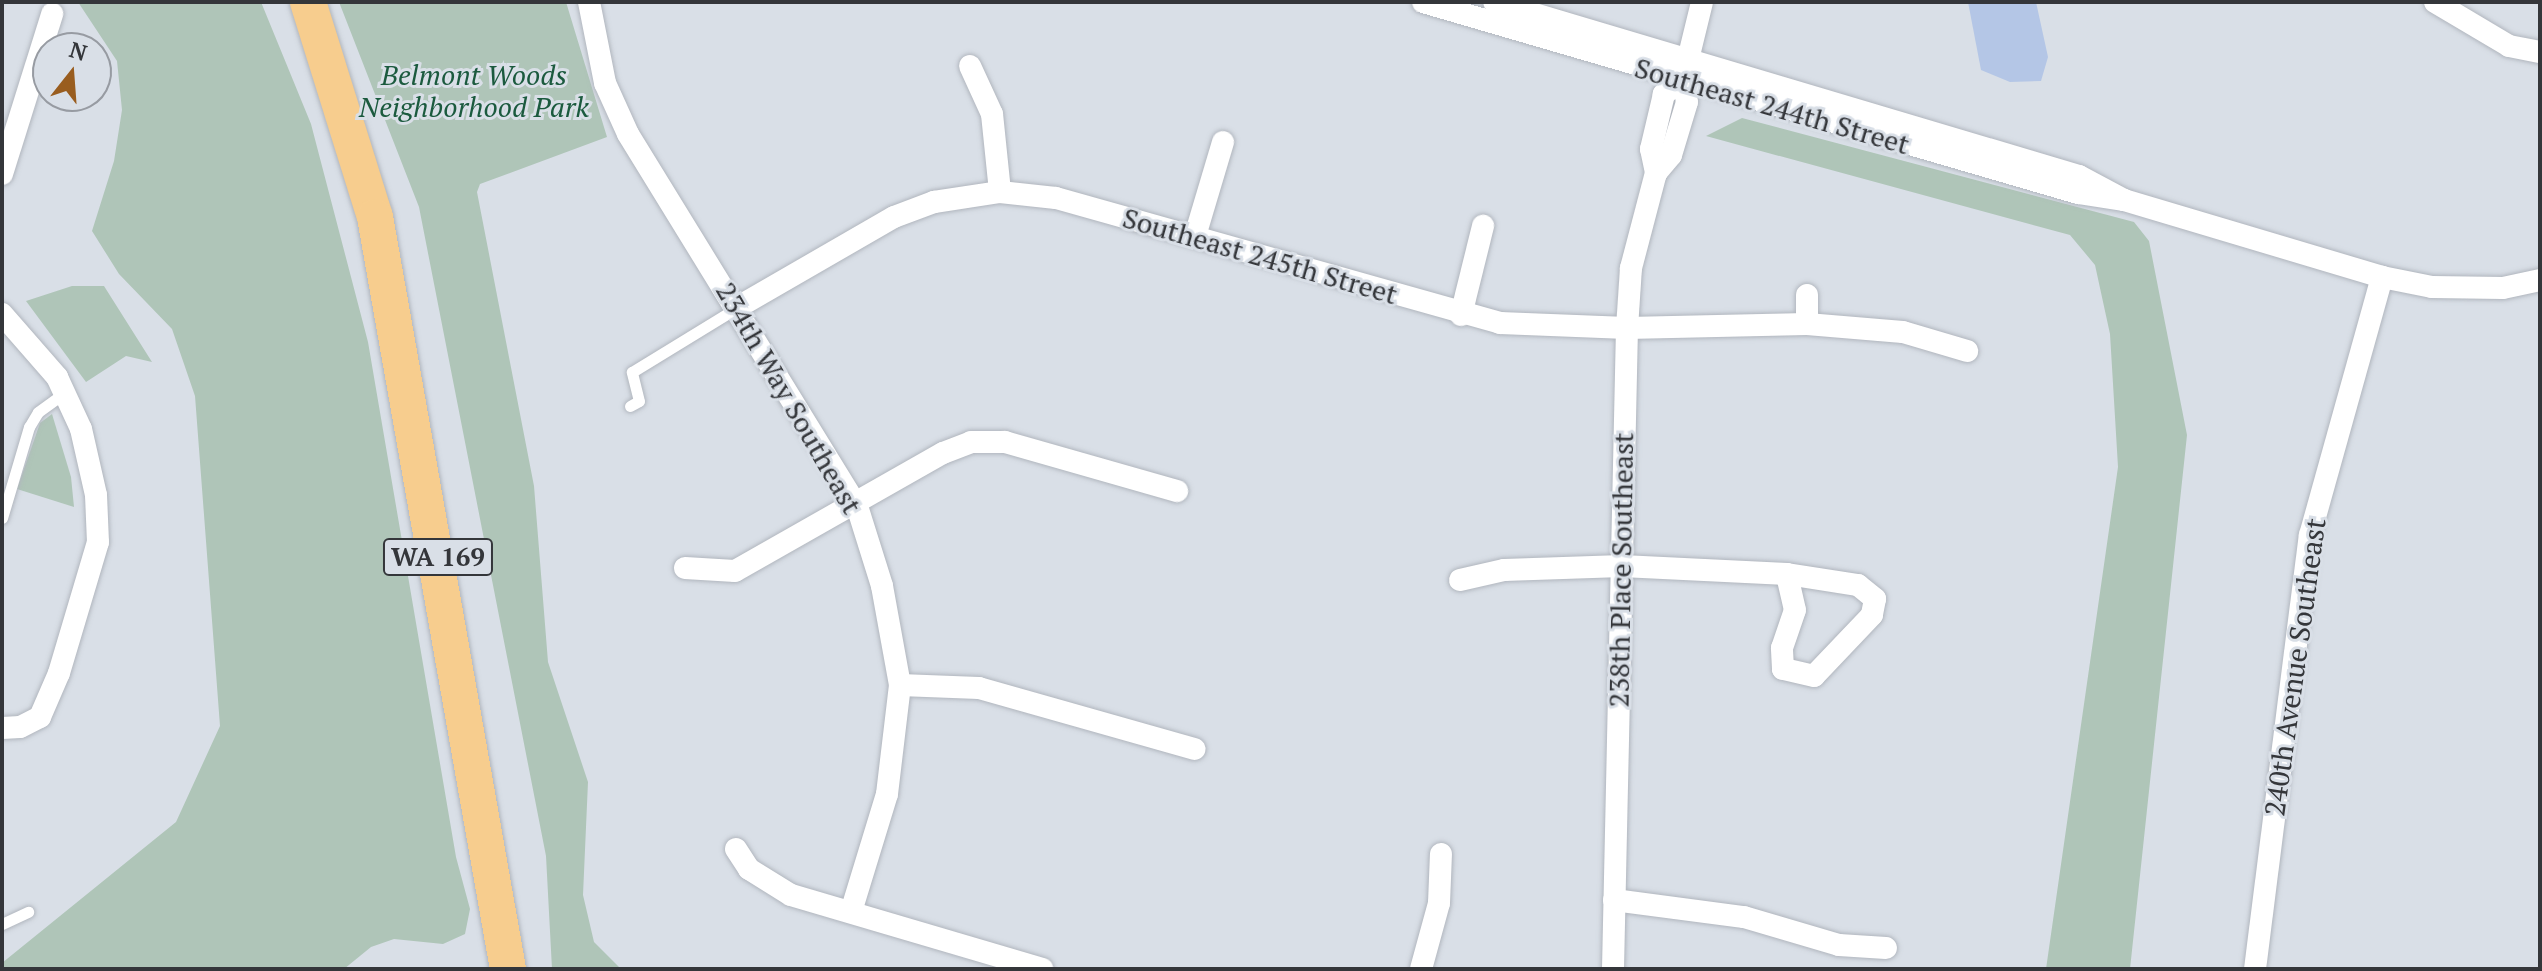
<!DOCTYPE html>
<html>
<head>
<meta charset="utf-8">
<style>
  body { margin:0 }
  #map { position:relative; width:2542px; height:971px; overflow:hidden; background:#d9dfe7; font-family:"PT Serif",serif }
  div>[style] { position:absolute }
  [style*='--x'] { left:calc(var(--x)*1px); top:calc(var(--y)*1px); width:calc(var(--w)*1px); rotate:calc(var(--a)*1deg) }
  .green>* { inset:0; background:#afc5b8 }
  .water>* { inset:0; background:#b4c6e6 }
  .roads { filter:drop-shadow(0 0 2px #b1b6be) drop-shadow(0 0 2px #b1b6be) }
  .service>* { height:11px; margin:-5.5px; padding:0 5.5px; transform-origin:5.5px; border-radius:5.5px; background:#fff }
  .minor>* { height:22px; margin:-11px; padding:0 11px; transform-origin:11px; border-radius:11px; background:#fff }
  .primary>* { height:36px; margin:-18px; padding:0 18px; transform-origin:18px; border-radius:18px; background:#f7cd8e }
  span { translate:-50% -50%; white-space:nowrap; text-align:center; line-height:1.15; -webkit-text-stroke:6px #d9dfe7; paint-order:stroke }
  .shield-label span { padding:2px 6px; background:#d9dfe7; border:2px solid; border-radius:6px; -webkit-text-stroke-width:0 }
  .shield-label { font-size:26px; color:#34363a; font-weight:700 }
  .park-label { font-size:28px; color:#1b5a3e; font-style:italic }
  .street-label { font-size:28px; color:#34363a }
  .frame { position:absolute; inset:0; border:4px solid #34363a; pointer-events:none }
  .north { position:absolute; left:32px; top:32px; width:80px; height:80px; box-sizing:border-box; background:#d9dfe7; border:2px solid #979ba2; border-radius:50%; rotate:17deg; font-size:22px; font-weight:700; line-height:32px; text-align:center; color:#34363a }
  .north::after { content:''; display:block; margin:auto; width:28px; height:36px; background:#995d1f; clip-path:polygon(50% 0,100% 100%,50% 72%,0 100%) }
</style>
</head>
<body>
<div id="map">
  <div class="green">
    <div style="clip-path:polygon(78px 2px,261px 2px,311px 124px,368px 342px,456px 857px,470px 909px,465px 934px,443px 944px,394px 939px,371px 947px,344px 969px,2px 969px,2px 963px,176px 822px,220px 726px,195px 396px,172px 329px,119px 274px,92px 231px,114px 161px,122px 110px,117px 61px)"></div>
    <div style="clip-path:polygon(339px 2px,566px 2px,607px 137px,480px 184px,477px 192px,534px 486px,548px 662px,588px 782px,583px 895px,594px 942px,621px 969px,552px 969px,546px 856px,419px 207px)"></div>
    <div style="clip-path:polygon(1742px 118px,2134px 222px,2149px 241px,2187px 435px,2130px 969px,2046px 969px,2118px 467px,2110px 334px,2095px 265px,2070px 235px,1706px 136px)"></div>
    <div style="clip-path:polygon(72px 286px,104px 286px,152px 362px,126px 356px,86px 382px,26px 301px)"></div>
    <div style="clip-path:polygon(52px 414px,71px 477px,74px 507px,17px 489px,40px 423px)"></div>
  </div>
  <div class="water">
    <div style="clip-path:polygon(1968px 2px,2036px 2px,2048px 57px,2041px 81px,2010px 82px,1981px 70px)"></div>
  </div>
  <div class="roads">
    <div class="service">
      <div style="--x:630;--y:406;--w:10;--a:-29"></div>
      <div style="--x:639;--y:401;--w:30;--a:-104"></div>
      <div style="--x:632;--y:372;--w:124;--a:-31.5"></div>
      <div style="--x:2;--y:518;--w:95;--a:-73.5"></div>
      <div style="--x:29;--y:427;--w:17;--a:-59"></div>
      <div style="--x:38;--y:412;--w:32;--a:-36"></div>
      <div style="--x:2;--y:924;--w:29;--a:-25"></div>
    </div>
    <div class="minor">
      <div style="--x:589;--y:2;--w:83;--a:78.8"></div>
      <div style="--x:605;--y:83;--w:56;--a:65.7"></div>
      <div style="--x:628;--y:134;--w:437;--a:58.4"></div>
      <div style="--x:857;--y:506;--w:84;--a:72.6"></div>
      <div style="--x:882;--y:586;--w:101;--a:79.7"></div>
      <div style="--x:900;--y:685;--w:110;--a:96.8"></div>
      <div style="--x:887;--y:794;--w:123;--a:107"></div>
      <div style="--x:1423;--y:2;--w:682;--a:16.26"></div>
      <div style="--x:2078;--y:193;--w:47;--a:8.7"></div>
      <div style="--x:2124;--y:200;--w:51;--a:-151.9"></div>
      <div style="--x:2079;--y:176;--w:610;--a:-163.44"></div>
      <div style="--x:2435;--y:2;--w:86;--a:30.7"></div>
      <div style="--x:2509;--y:46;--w:32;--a:11"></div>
      <div style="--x:970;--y:66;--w:53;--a:65.4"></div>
      <div style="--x:992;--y:114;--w:78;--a:84.1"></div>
      <div style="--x:1683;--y:80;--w:24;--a:144"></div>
      <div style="--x:1664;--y:94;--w:57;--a:103.3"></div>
      <div style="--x:1651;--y:149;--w:25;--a:78"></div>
      <div style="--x:1656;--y:173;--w:23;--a:-50"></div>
      <div style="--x:1671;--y:155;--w:55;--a:-73.2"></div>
      <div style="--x:1687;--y:102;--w:22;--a:-100"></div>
      <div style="--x:1683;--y:80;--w:80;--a:-76.3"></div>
      <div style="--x:2;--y:174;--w:168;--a:-72.6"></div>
      <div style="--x:2124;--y:200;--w:269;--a:16.6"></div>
      <div style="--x:2382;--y:277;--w:51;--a:11.3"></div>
      <div style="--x:2432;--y:287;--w:71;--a:0.8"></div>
      <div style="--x:2503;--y:288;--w:38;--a:-12"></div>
      <div style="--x:1195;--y:236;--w:98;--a:-73.4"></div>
      <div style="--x:1807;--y:295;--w:29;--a:90"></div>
      <div style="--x:738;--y:307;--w:180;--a:-30"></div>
      <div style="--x:894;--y:217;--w:43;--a:-20.6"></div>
      <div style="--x:934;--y:202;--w:67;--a:-8.6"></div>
      <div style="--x:1000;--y:192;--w:56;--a:6.1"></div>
      <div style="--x:1056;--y:198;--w:461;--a:15.7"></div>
      <div style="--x:1500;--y:323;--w:127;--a:2.3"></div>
      <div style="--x:1627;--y:328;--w:180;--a:-1.3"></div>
      <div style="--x:1807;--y:324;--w:96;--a:4.8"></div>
      <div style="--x:1903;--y:332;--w:67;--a:16.5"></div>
      <div style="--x:2;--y:314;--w:84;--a:48.9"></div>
      <div style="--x:57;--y:377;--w:57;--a:65.2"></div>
      <div style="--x:81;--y:429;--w:68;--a:77.2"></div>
      <div style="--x:96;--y:495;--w:47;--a:87.6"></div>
      <div style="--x:98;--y:542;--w:137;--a:106.6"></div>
      <div style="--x:59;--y:673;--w:48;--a:113.4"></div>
      <div style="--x:40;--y:717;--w:22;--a:153"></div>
      <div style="--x:20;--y:727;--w:18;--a:177"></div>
      <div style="--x:1461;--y:315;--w:92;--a:-76.1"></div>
      <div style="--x:685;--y:568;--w:50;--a:3.4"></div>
      <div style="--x:735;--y:571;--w:239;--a:-29.6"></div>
      <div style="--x:943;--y:453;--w:30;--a:-21"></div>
      <div style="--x:971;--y:442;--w:34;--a:0"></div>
      <div style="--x:1005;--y:442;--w:179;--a:15.9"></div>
      <div style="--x:1460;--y:580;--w:45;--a:-12.8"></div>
      <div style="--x:1504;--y:570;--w:118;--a:-1.9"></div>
      <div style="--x:1622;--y:566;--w:165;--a:2.8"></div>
      <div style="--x:1787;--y:574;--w:72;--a:8.8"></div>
      <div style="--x:1858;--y:585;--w:22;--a:39"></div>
      <div style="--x:1875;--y:599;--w:16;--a:101"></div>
      <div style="--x:1872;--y:615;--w:84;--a:133.6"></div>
      <div style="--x:1814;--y:676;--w:32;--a:-167"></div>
      <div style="--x:1783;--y:669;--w:21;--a:-93"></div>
      <div style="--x:1782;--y:648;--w:40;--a:-71.1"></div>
      <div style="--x:1795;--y:610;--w:37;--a:-103"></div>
      <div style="--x:900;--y:685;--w:79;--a:2.2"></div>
      <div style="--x:979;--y:688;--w:224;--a:15.8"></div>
      <div style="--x:736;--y:849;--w:24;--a:57"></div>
      <div style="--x:749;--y:869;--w:49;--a:31.8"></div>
      <div style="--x:791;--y:895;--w:262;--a:16.4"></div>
      <div style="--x:1614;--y:900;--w:131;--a:7.5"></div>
      <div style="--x:1744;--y:917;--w:99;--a:16.4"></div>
      <div style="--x:1839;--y:945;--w:47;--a:3.7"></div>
      <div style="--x:1421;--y:969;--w:68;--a:-74.7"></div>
      <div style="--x:1439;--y:903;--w:49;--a:-87.7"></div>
      <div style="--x:1613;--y:969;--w:641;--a:-88.75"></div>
      <div style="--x:1627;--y:328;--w:60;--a:-86.2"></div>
      <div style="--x:1631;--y:268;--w:98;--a:-75.3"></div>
      <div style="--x:2255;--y:969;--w:437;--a:-82.8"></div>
      <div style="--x:2310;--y:535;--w:268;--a:-74.4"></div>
    </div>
    <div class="primary">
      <div style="--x:308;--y:2;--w:225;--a:72.7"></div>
      <div style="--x:375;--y:217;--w:764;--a:79.97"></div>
    </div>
  </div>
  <div class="shield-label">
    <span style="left:438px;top:557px">WA 169</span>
  </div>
  <div class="park-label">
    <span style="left:474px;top:91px">Belmont Woods<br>Neighborhood Park</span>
  </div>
  <div class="street-label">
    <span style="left:1772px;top:106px;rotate:16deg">Southeast 244th Street</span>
    <span style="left:1260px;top:256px;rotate:16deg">Southeast 245th Street</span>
    <span style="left:789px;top:398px;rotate:60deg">234th Way Southeast</span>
    <span style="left:1621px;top:570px;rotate:-89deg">238th Place Southeast</span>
    <span style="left:2295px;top:667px;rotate:-82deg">240th Avenue Southeast</span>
  </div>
  <div class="frame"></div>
  <div class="north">N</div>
</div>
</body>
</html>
